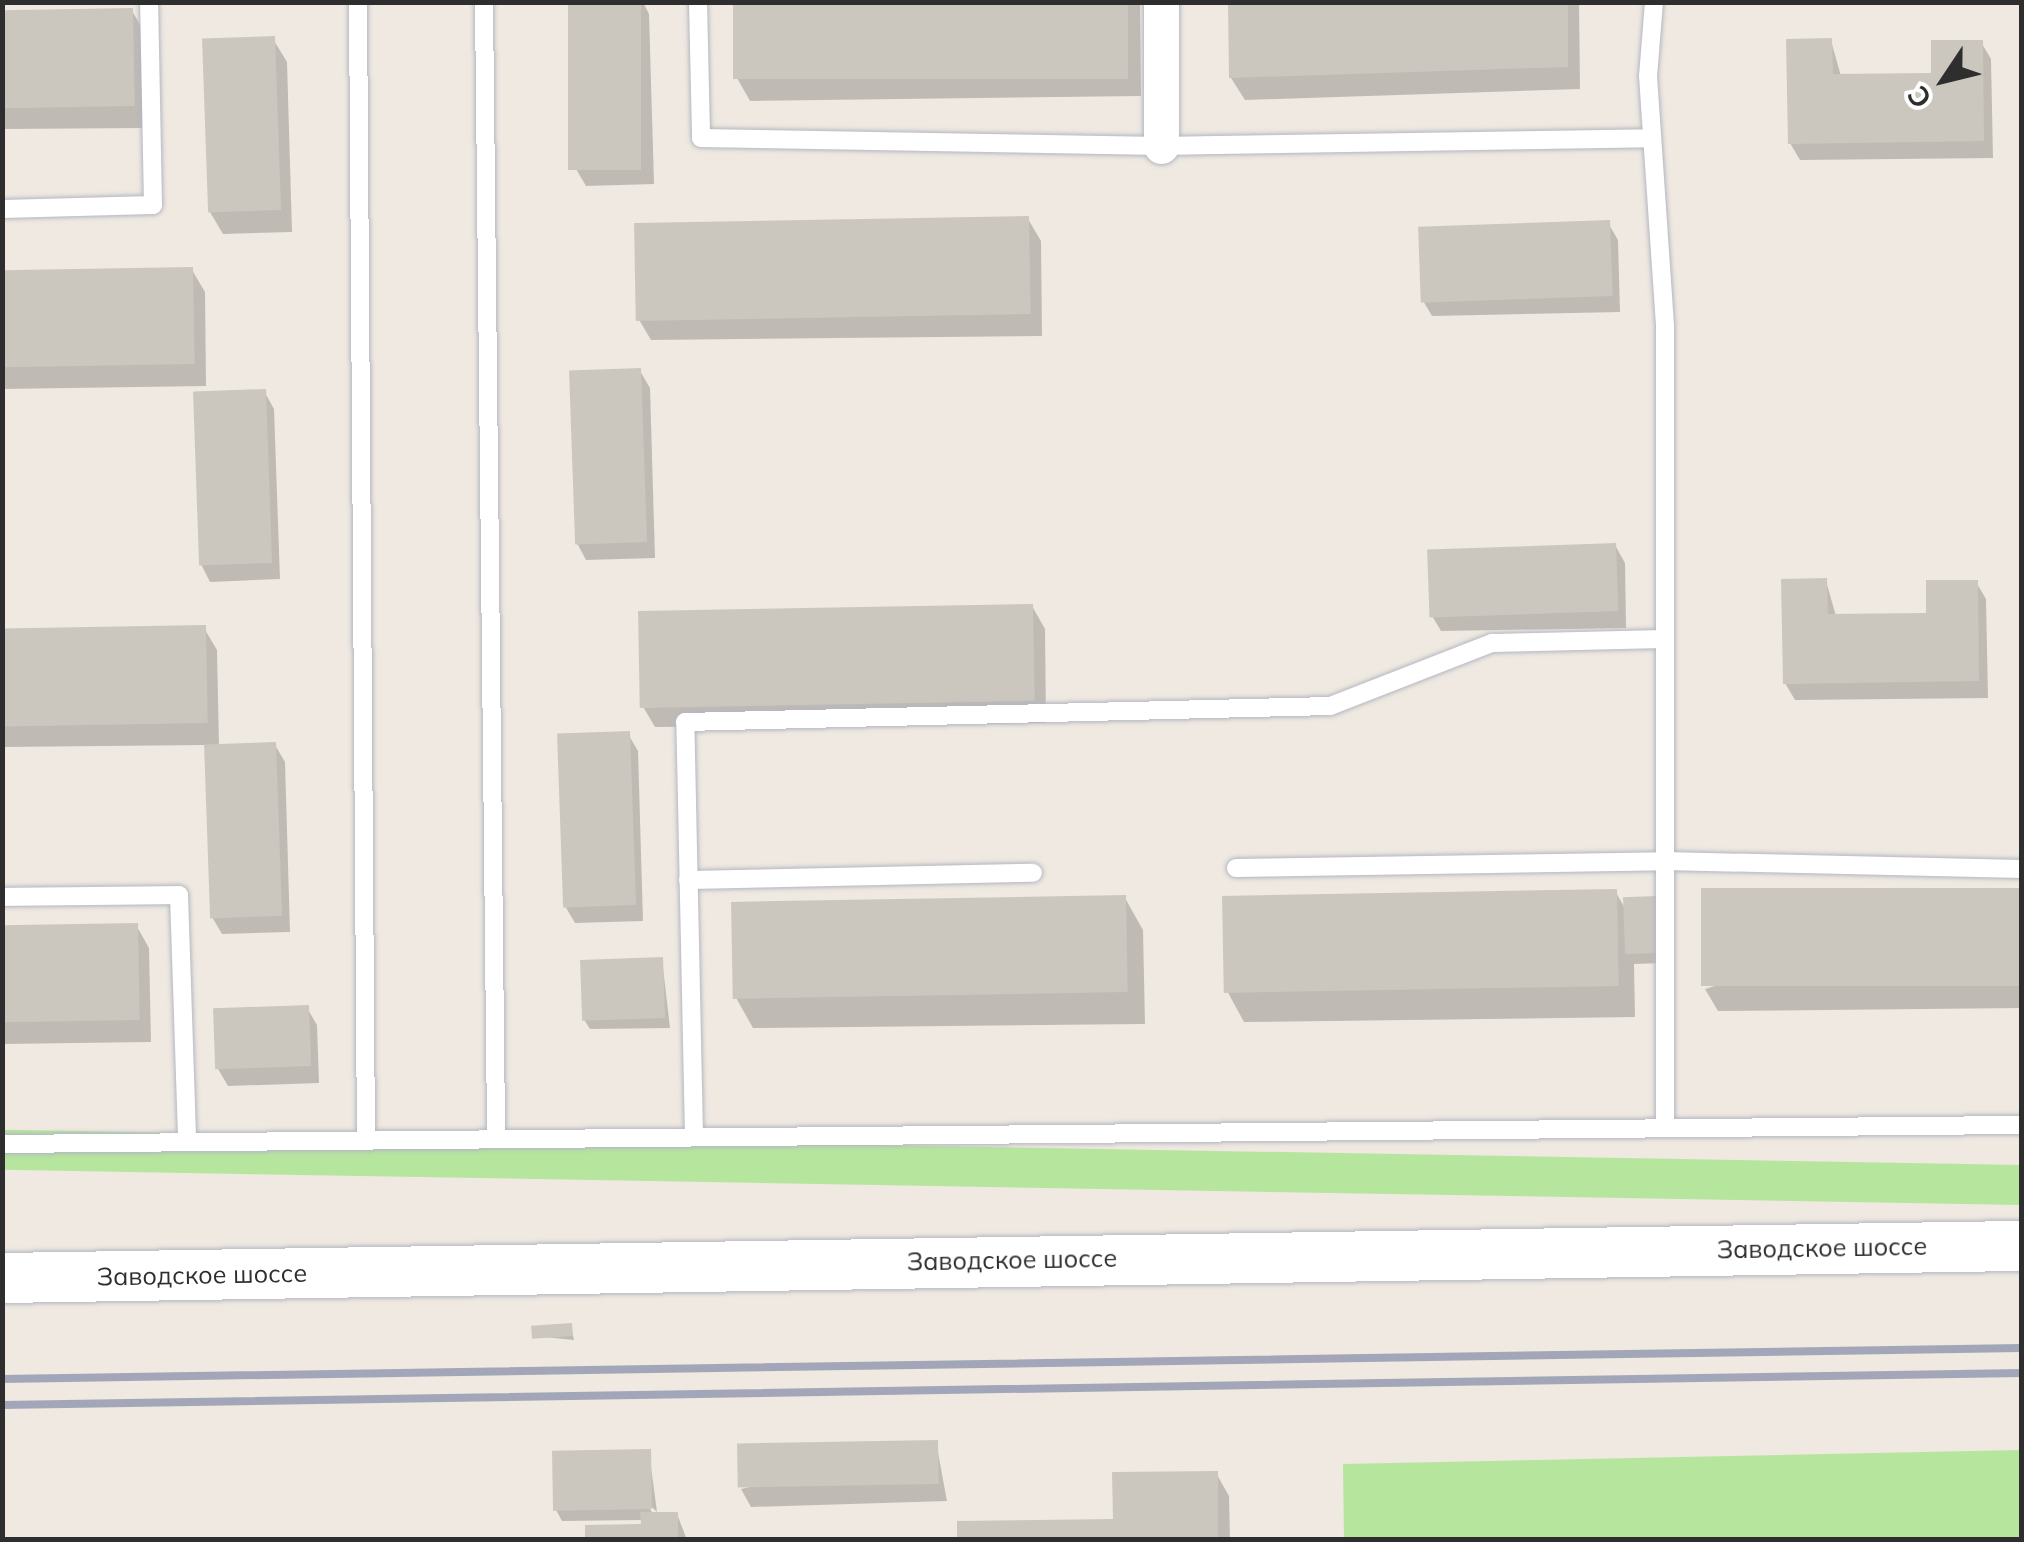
<!DOCTYPE html>
<html>
<head>
<meta charset="utf-8">
<style>
  body { margin:0 }
  #map { position:relative; width:2024px; height:1542px; overflow:hidden; background:#efe9e1; font-family:Mulish,sans-serif }
  div>[style] { position:absolute }
  [style*='--x'] { left:calc(var(--x)*1px); top:calc(var(--y)*1px); width:calc(var(--w)*1px); rotate:calc(var(--a)*1deg) }
  .green>* { inset:0; background:#b6e59e; transform-origin:0 0 }
  .shadow>* { inset:0; background:#0003 }
  .building>* { inset:0; background:#cbc7bf; transform-origin:0 0 }
  .roads { filter:drop-shadow(0 0 2px #b4b7c1) drop-shadow(0 0 2px #b4b7c1) }
  .lane>* { height:18px; margin:-9px; padding:0 9px; transform-origin:9px; border-radius:9px; background:#fff }
  .street>* { height:35px; margin:-17.5px; padding:0 17.5px; transform-origin:17.5px; border-radius:17.5px; background:#fff }
  .secondary>* { height:50px; margin:-25px; padding:0 25px; transform-origin:25px; border-radius:25px; background:#fff }
  .rail>* { height:8px; margin:-4px; padding:0 4px; transform-origin:4px; border-radius:4px; background:#a3a6b8 }
  span { translate:-50% -50%; white-space:nowrap; text-align:center; line-height:1.15; -webkit-text-stroke:9px #fff; paint-order:stroke }
  .street-label { font-size:25px; color:#2e2e2e }
  .frame { position:absolute; inset:0; border:5px solid #2e2e2e; pointer-events:none }
  .north { position:absolute; left:1894px; top:30px; width:100px; height:100px; -webkit-text-stroke:8px #fff; paint-order:stroke; rotate:235deg; font-size:28px; font-weight:700; line-height:40px; text-align:center; color:#2e2e2e }
  .north::after { content:''; display:block; margin:auto; width:35px; height:45px; background:#2e2e2e; clip-path:polygon(50% 0,100% 100%,50% 72%,0 100%) }
</style>
</head>
<body>
<div id="map">
  <div class="green">
    <div style="left:2022px;top:1165px;width:40px;height:2019px;rotate:91deg"></div>
    <div style="clip-path:polygon(2021px 1450px,2021px 1539px,1344px 1539px,1343px 1464px)"></div>
  </div>
  <div class="shadow">
    <div style="clip-path:polygon(571px 2px,643px 2px,649px 14px,654px 184px,586px 186px,576px 169px)"></div>
    <div style="clip-path:polygon(736px 2px,1140px 2px,1141px 96px,750px 101px,737px 78px)"></div>
    <div style="clip-path:polygon(1230px 2px,1579px 2px,1580px 89px,1245px 100px,1231px 78px)"></div>
    <div style="clip-path:polygon(132px 11px,145px 33px,146px 128px,2px 129px,2px 12px)"></div>
    <div style="clip-path:polygon(273px 39px,287px 62px,292px 232px,223px 234px,210px 212px)"></div>
    <div style="clip-path:polygon(1831px 41px,1841px 76px,1934px 75px,1981px 42px,1991px 59px,1993px 158px,1800px 160px,1790px 143px)"></div>
    <div style="clip-path:polygon(1028px 219px,1041px 241px,1042px 336px,651px 340px,638px 318px)"></div>
    <div style="clip-path:polygon(1608px 223px,1618px 240px,1620px 312px,1432px 316px,1422px 299px)"></div>
    <div style="clip-path:polygon(192px 270px,205px 292px,206px 386px,2px 389px,2px 272px)"></div>
    <div style="clip-path:polygon(640px 371px,650px 388px,655px 558px,586px 560px,577px 543px)"></div>
    <div style="clip-path:polygon(264px 391px,274px 409px,280px 579px,210px 582px,201px 564px)"></div>
    <div style="clip-path:polygon(1615px 545px,1625px 563px,1626px 628px,1441px 631px,1431px 614px)"></div>
    <div style="clip-path:polygon(1826px 581px,1836px 616px,1928px 615px,1976px 582px,1986px 599px,1988px 698px,1795px 700px,1785px 683px)"></div>
    <div style="clip-path:polygon(1032px 606px,1045px 629px,1046px 723px,655px 727px,642px 705px)"></div>
    <div style="clip-path:polygon(204px 628px,217px 650px,219px 746px,275px 745px,285px 762px,290px 932px,222px 934px,212px 917px,206px 745px,2px 747px,2px 630px)"></div>
    <div style="clip-path:polygon(628px 734px,638px 751px,643px 921px,575px 923px,565px 906px)"></div>
    <div style="clip-path:polygon(1615px 891px,1626px 910px,1655px 898px,1661px 909px,1662px 963px,1634px 964px,1635px 1017px,1244px 1022px,1226px 989px)"></div>
    <div style="clip-path:polygon(2022px 891px,2022px 1008px,1718px 1011px,1705px 989px)"></div>
    <div style="clip-path:polygon(1125px 898px,1143px 930px,1145px 1024px,753px 1028px,735px 996px)"></div>
    <div style="clip-path:polygon(136px 925px,149px 948px,151px 1042px,2px 1044px,2px 927px)"></div>
    <div style="clip-path:polygon(662px 959px,670px 1028px,590px 1029px,583px 1018px)"></div>
    <div style="clip-path:polygon(307px 1008px,317px 1025px,319px 1083px,228px 1086px,218px 1069px)"></div>
    <div style="clip-path:polygon(571px 1326px,574px 1340px,533px 1336px)"></div>
    <div style="clip-path:polygon(936px 1442px,947px 1501px,751px 1507px,741px 1489px)"></div>
    <div style="clip-path:polygon(649px 1452px,657px 1512px,644px 1499px,653px 1514px,677px 1514px,687px 1540px,588px 1540px,643px 1537px,643px 1520px,562px 1521px,556px 1510px)"></div>
    <div style="clip-path:polygon(1216px 1473px,1229px 1496px,1230px 1540px,959px 1540px,1115px 1522px)"></div>
  </div>
  <div class="building">
    <div style="left:568px;top:2px;width:73px;height:168px"></div>
    <div style="left:733px;top:2px;width:395px;height:77px"></div>
    <div style="clip-path:polygon(1228px 2px,1568px 2px,1568px 67px,1229px 78px)"></div>
    <div style="left:133px;top:8px;width:98px;height:131px;rotate:89deg"></div>
    <div style="left:275px;top:36px;width:174px;height:73px;rotate:88deg"></div>
    <div style="clip-path:polygon(1832px 38px,1833px 74px,1931px 73px,1931px 40px,1983px 40px,1984px 141px,1788px 144px,1786px 39px)"></div>
    <div style="left:1029px;top:216px;width:98px;height:395px;rotate:89deg"></div>
    <div style="left:1610px;top:220px;width:76px;height:192px;rotate:88deg"></div>
    <div style="left:193px;top:267px;width:97px;height:191px;rotate:89deg"></div>
    <div style="left:641px;top:368px;width:174px;height:72px;rotate:88deg"></div>
    <div style="left:266px;top:389px;width:174px;height:73px;rotate:88deg"></div>
    <div style="left:1616px;top:543px;width:68px;height:189px;rotate:88deg"></div>
    <div style="clip-path:polygon(1827px 578px,1828px 614px,1926px 613px,1926px 580px,1978px 580px,1979px 681px,1783px 684px,1781px 579px)"></div>
    <div style="left:1033px;top:604px;width:97px;height:395px;rotate:89deg"></div>
    <div style="left:206px;top:625px;width:98px;height:204px;rotate:89deg"></div>
    <div style="left:630px;top:731px;width:174px;height:73px;rotate:88deg"></div>
    <div style="left:276px;top:742px;width:174px;height:72px;rotate:88deg"></div>
    <div style="left:2022px;top:888px;width:98px;height:321px;rotate:90deg"></div>
    <div style="left:1617px;top:889px;width:97px;height:395px;rotate:89deg"></div>
    <div style="left:1126px;top:895px;width:97px;height:395px;rotate:89deg"></div>
    <div style="left:1656px;top:896px;width:57px;height:33px;rotate:88deg"></div>
    <div style="left:138px;top:923px;width:97px;height:136px;rotate:89deg"></div>
    <div style="left:663px;top:957px;width:61px;height:83px;rotate:88deg"></div>
    <div style="left:309px;top:1005px;width:61px;height:96px;rotate:88deg"></div>
    <div style="left:572px;top:1323px;width:13px;height:41px;rotate:86deg"></div>
    <div style="left:938px;top:1440px;width:44px;height:201px;rotate:89deg"></div>
    <div style="left:651px;top:1449px;width:60px;height:99px;rotate:89deg"></div>
    <div style="clip-path:polygon(1218px 1471px,1218px 1540px,957px 1540px,957px 1521px,1113px 1519px,1112px 1472px)"></div>
    <div style="clip-path:polygon(640px 1512px,678px 1512px,678px 1540px,585px 1540px,585px 1525px,641px 1524px)"></div>
  </div>
  <div class="roads">
    <div class="lane">
      <div style="--x:358;--y:2;--w:1137;--a:89.6"></div>
      <div style="--x:484;--y:2;--w:1135;--a:89.39"></div>
      <div style="--x:698;--y:2;--w:136;--a:88.7"></div>
      <div style="--x:701;--y:138;--w:460;--a:1"></div>
      <div style="--x:1161;--y:146;--w:491;--a:-0.9"></div>
      <div style="--x:1654;--y:2;--w:74;--a:94.6"></div>
      <div style="--x:1648;--y:76;--w:251;--a:86.1"></div>
      <div style="--x:1665;--y:326;--w:802;--a:90"></div>
      <div style="--x:2;--y:209;--w:151;--a:-1.5"></div>
      <div style="--x:153;--y:205;--w:203;--a:-91.1"></div>
      <div style="--x:1236;--y:868;--w:429;--a:-0.9"></div>
      <div style="--x:1665;--y:861;--w:357;--a:1.3"></div>
      <div style="--x:688;--y:880;--w:345;--a:-1.2"></div>
      <div style="--x:2;--y:897;--w:177;--a:-0.6"></div>
      <div style="--x:179;--y:895;--w:246;--a:88.1"></div>
      <div style="--x:694;--y:1136;--w:414;--a:-91.2"></div>
      <div style="--x:685;--y:722;--w:645;--a:-1.42"></div>
      <div style="--x:1330;--y:706;--w:174;--a:-21.3"></div>
      <div style="--x:1492;--y:643;--w:173;--a:-1.3"></div>
      <div style="--x:2;--y:1144;--w:2020;--a:-0.54"></div>
    </div>
    <div class="street">
      <div style="--x:1161;--y:2;--w:144;--a:90"></div>
    </div>
    <div class="secondary">
      <div style="--x:2;--y:1278;--w:2020;--a:-0.91"></div>
    </div>
  </div>
  <div class="rail">
    <div style="--x:2;--y:1379;--w:2020;--a:-0.88"></div>
    <div style="--x:2;--y:1405;--w:2020;--a:-0.91"></div>
  </div>
  <div class="street-label">
    <span style="left:1822px;top:1248px;rotate:-1deg">Заводское шоссе</span>
    <span style="left:1012px;top:1260px;rotate:-1deg">Заводское шоссе</span>
    <span style="left:202px;top:1275px;rotate:-1deg">Заводское шоссе</span>
  </div>
  <div class="frame"></div>
  <div class="north">С</div>
</div>
</body>
</html>
